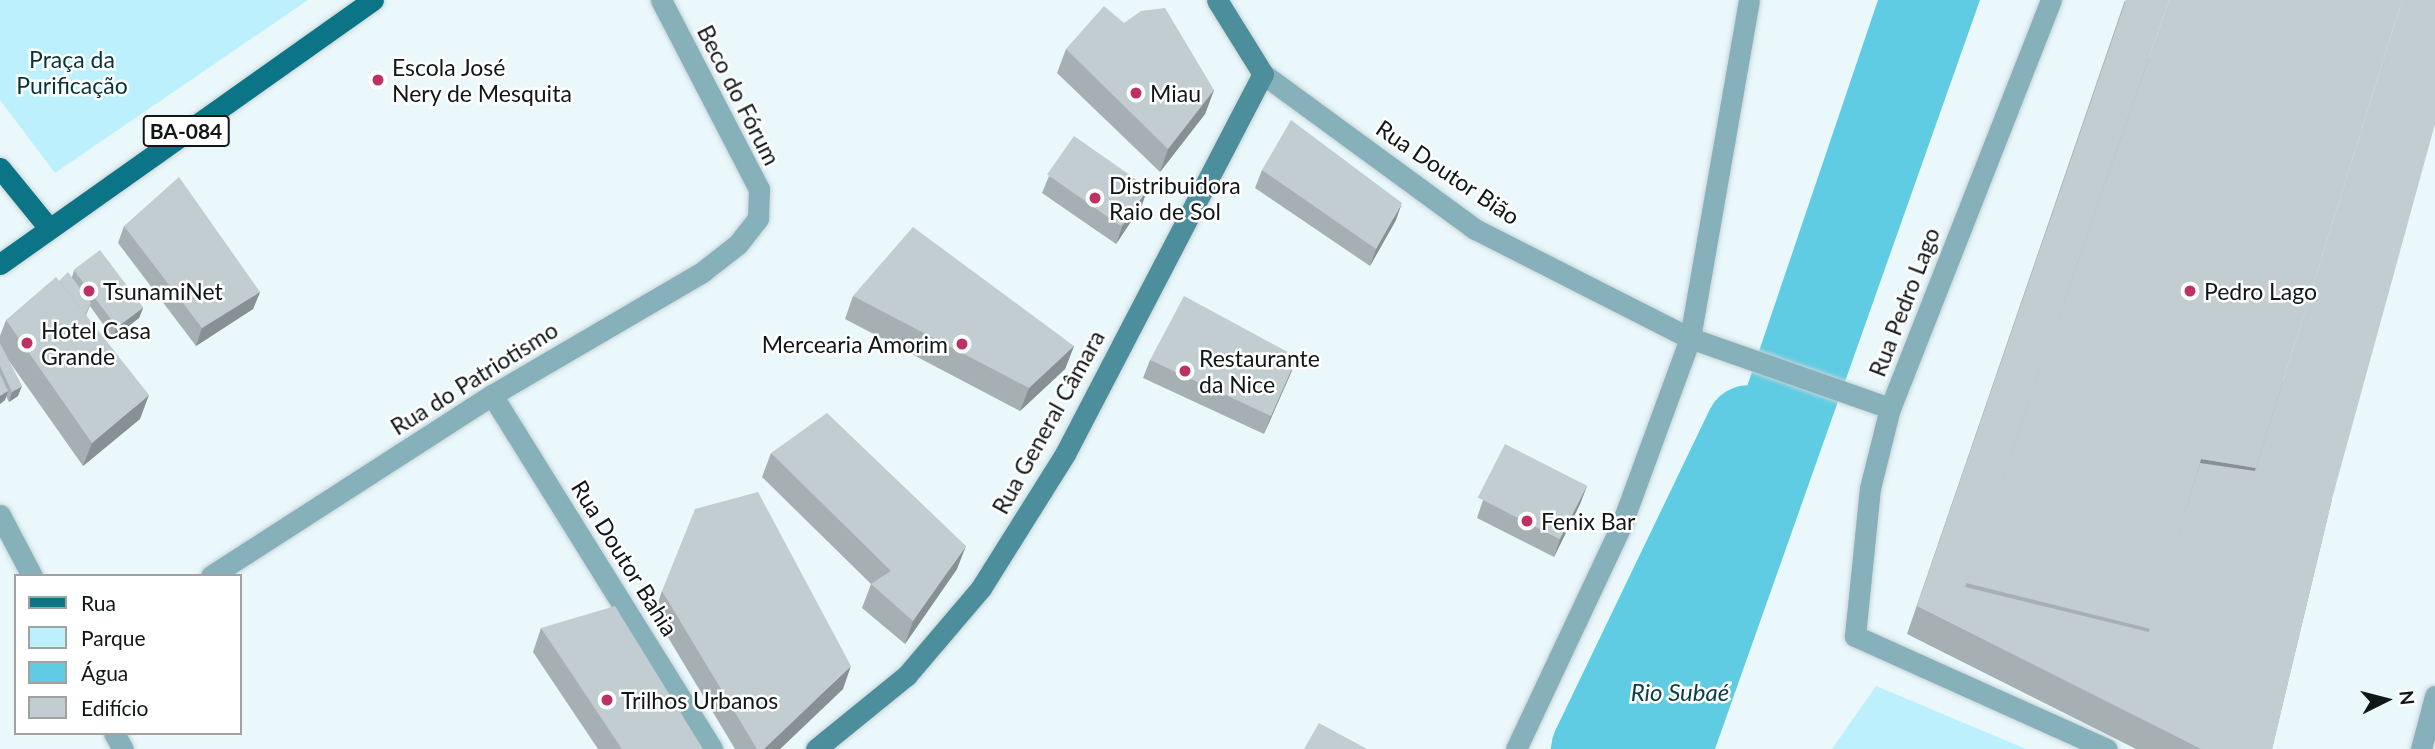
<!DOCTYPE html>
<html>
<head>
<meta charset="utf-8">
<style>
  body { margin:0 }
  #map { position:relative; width:2435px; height:749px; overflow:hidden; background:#eaf8fb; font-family:Lato,sans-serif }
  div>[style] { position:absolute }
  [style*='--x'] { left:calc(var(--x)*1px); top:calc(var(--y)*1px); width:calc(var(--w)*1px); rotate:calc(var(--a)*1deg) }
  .green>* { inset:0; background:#bcf0fc }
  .water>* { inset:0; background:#5fcce3 }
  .river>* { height:84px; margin:-42px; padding:0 42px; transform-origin:42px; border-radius:42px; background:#5fcce3 }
  .roads { filter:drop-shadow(0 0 2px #c7d4d7) drop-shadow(0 0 2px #c7d4d7) }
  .street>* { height:21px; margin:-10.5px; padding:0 10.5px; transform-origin:10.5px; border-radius:10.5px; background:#86b0ba }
  .secondary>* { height:21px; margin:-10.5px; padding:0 10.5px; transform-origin:10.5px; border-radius:10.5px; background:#4c8e9c }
  .primary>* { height:21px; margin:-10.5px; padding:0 10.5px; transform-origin:10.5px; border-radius:10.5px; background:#0b7587 }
  .wall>* { inset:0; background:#a6b0b3 }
  .shaded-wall>* { inset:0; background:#879092 }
  .building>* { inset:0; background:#c1cdd0; transform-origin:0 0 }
  .dots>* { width:19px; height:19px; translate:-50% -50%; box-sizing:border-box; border:4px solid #fff; border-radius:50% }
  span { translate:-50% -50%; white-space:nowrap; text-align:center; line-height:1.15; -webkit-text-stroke:5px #fff; paint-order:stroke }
  .shield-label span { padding:2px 5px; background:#fff; border:2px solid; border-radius:5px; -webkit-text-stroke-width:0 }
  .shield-label { font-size:21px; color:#111617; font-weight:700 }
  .park-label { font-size:23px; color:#00353e }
  .poi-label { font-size:23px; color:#111617 }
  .left { translate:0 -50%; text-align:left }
  .right { translate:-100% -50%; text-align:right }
  .street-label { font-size:23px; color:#111617 }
  .water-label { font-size:24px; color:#0a3d47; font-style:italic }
  .legend { position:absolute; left:14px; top:574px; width:228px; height:161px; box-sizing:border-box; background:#fff; border:2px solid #a0a2a2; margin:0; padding:9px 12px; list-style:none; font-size:21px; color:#111617 }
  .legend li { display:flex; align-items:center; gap:14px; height:35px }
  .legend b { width:35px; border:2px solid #a0a2a2 }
  .north { position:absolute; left:2351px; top:665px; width:70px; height:70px; -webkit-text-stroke:5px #fff; paint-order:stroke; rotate:84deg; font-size:19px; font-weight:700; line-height:28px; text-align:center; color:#111617 }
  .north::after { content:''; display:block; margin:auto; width:24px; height:32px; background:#111617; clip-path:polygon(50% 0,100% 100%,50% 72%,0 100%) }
</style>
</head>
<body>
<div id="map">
  <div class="green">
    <div style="clip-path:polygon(0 0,308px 0,55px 173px,0 100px)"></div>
    <div style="clip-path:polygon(1876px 686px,2026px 749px,1832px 749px)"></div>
  </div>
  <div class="water">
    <div style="clip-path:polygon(1878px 0,1980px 0,1715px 749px,1594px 749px,1694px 543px)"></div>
  </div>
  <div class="river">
    <div style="--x:1593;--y:749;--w:357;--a:-64.3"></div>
  </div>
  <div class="roads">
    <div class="street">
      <div style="--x:2051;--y:0;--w:439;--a:111.5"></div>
      <div style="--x:1890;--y:408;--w:82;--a:104"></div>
      <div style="--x:1870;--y:488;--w:149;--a:95.8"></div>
      <div style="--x:1855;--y:636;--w:276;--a:24.2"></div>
      <div style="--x:1263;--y:74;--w:263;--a:36.2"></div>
      <div style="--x:1475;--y:229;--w:241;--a:26.9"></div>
      <div style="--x:1690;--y:338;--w:212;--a:19.3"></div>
      <div style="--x:492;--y:395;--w:417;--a:58.1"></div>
      <div style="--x:0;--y:515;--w:69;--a:62.3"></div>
      <div style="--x:211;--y:576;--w:334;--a:-32.8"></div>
      <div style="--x:492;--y:395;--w:242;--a:-30.3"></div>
      <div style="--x:701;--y:273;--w:47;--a:-38.1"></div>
      <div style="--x:738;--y:244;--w:33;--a:-52"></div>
      <div style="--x:758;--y:218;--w:29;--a:-88"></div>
      <div style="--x:759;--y:189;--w:213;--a:-117.4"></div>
      <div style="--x:114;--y:733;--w:18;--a:61"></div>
      <div style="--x:1516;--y:749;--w:246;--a:-64.8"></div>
      <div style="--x:1621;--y:526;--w:200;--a:-69.8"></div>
      <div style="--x:1690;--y:338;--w:343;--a:-80.1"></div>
      <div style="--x:2421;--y:749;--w:55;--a:-75.2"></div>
    </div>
    <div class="secondary">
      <div style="--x:816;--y:749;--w:117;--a:-39.1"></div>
      <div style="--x:907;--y:675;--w:114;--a:-49.6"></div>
      <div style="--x:981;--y:588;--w:158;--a:-57.9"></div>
      <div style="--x:1065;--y:454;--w:428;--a:-62.5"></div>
      <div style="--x:1263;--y:74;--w:87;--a:-121.9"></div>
    </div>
    <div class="primary">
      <div style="--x:0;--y:168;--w:76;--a:50.9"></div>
      <div style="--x:0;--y:264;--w:457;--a:-35.3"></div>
    </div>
  </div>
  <div class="wall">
    <div style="clip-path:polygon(2125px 0,2332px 499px,2272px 749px,2136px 749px,1907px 634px)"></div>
    <div style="clip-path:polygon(1124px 23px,1214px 90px,1205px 114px,1160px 172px,1057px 73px,1066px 49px)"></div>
    <div style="clip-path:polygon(1262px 170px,1396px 220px,1370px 266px,1255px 188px)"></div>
    <div style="clip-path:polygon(1049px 176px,1142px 205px,1116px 244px,1042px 193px)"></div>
    <div style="clip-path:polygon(124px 226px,260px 292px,253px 309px,196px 346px,118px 243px)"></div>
    <div style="clip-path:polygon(74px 270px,143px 308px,139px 318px,113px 338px,90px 306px,86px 315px,140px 419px,83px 466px,9px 361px,18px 396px,9px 402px,6px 396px,5px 400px,0 404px,0 336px,6px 320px,59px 281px,72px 277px)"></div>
    <div style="clip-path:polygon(853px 296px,1074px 346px,1065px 369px,1020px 411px,845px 319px)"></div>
    <div style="clip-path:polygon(1297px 357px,1290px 375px,1264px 434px,1143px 378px,1150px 360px)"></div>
    <div style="clip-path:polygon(771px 453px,957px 569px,905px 644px,862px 608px,871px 584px,762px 477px)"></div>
    <div style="clip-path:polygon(1587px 486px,1580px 504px,1554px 557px,1477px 518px,1483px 500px)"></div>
    <div style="clip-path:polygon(662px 591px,843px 689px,780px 749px,735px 749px,654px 614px)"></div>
    <div style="clip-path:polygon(541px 628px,703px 749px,598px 749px,533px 652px)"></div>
  </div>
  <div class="shaded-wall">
    <div style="clip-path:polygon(1214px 90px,1205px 114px,1160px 172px,1168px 149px)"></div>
    <div style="clip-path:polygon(1148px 188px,1142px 205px,1116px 244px,1122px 227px)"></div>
    <div style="clip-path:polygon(1402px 203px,1396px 220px,1370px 266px,1376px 249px)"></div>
    <div style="clip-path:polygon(260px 292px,253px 309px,196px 346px,202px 328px)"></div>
    <div style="clip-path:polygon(143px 308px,139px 318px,113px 338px,116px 328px)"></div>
    <div style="clip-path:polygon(1074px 346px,1065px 369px,1020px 411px,1029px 388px)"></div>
    <div style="clip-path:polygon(1297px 357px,1290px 375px,1264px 434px,1271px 416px)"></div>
    <div style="clip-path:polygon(22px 386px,18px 396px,9px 402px,12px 392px)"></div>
    <div style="clip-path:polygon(8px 391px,5px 400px,0 404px,0 396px)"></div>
    <div style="clip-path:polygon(149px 395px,140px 419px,83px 466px,92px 443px)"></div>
    <div style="clip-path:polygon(2201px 459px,2256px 468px,2245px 499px,2200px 463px)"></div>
    <div style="clip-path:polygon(1587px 486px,1580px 504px,1554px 557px,1560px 539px)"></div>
    <div style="clip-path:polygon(966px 546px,957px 569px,905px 644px,913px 621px)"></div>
    <div style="clip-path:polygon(851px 666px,843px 689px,780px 749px,764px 749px)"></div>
  </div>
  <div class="building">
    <div style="clip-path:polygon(2126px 0,2169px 0,1965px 587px,2149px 632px,2200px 463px,2255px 471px,2402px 0,2435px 0,2435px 124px,2332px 499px,2272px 749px,2201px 749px,1917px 606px)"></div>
    <div style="clip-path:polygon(2169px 0,2402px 0,2256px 468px,2201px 459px,2151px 629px,1966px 583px)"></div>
    <div style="clip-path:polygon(1104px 6px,1124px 23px,1141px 11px,1165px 8px,1214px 90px,1168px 149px,1066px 49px)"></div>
    <div style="clip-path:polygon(1291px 120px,1402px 203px,1376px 249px,1262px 170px)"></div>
    <div style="left:1074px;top:136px;width:90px;height:47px;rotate:35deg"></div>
    <div style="clip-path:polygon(179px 177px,260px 292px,202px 328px,124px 226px)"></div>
    <div style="clip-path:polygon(913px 227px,1074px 346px,1029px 388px,853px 296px)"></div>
    <div style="left:100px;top:250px;width:72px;height:33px;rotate:53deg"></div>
    <div style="clip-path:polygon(68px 272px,91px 303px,85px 314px,59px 281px)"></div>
    <div style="clip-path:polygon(56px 277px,149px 395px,92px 443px,6px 320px)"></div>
    <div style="clip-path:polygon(1184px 296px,1297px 357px,1271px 416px,1150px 360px)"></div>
    <div style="clip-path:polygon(0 343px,22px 386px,12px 392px,0 366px)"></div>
    <div style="clip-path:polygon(0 374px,8px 391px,0 396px)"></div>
    <div style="clip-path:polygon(827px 413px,966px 546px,913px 621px,871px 584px,891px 571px,771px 453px)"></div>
    <div style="left:1505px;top:444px;width:92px;height:60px;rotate:27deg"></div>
    <div style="clip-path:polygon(758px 492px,851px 666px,764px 749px,757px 749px,662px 591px,695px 509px)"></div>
    <div style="clip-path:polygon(615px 606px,703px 749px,622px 749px,541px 628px)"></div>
    <div style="clip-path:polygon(1319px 723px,1367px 749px,1304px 749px)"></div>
  </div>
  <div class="dots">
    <div style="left:378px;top:80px;background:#bd3164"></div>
    <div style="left:1136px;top:93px;background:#bd3164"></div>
    <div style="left:1095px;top:198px;background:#bd3164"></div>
    <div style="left:89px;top:291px;background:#bd3164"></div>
    <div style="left:2190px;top:291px;background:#bd3164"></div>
    <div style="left:27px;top:343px;background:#bd3164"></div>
    <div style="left:962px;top:344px;background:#bd3164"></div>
    <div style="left:1185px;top:371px;background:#bd3164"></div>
    <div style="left:1527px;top:521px;background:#bd3164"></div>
    <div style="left:607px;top:700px;background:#bd3164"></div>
  </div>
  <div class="shield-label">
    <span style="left:186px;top:131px">BA-084</span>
  </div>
  <div class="park-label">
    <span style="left:72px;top:72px">Praça da<br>Purificação</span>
  </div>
  <div class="poi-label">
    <span class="left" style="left:392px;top:80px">Escola José<br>Nery de Mesquita</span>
    <span class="left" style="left:1150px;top:93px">Miau</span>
    <span class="left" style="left:1109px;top:198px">Distribuidora<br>Raio de Sol</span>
    <span class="left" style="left:103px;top:291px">TsunamiNet</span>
    <span class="left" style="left:2204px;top:291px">Pedro Lago</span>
    <span class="left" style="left:41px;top:343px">Hotel Casa<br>Grande</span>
    <span class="right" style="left:948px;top:344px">Mercearia Amorim</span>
    <span class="left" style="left:1199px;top:371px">Restaurante<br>da Nice</span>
    <span class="left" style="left:1541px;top:521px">Fenix Bar</span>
    <span class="left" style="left:621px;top:700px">Trilhos Urbanos</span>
  </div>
  <div class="street-label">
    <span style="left:739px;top:95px;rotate:63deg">Beco do Fórum</span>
    <span style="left:1448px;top:172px;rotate:34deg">Rua Doutor Bião</span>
    <span style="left:1904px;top:302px;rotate:-69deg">Rua Pedro Lago</span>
    <span style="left:474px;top:378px;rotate:-32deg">Rua do Patriotismo</span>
    <span style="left:1048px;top:422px;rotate:-61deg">Rua General Câmara</span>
    <span style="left:625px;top:558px;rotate:58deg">Rua Doutor Bahia</span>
  </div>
  <div class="water-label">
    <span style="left:1680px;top:692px">Rio Subaé</span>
  </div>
  <ul class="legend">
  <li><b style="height:9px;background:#0b7587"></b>Rua</li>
  <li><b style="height:19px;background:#bcf0fc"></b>Parque</li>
  <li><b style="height:19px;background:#5fcce3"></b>Água</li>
  <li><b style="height:19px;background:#c1cdd0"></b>Edifício</li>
  </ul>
  <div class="north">N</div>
</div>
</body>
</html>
